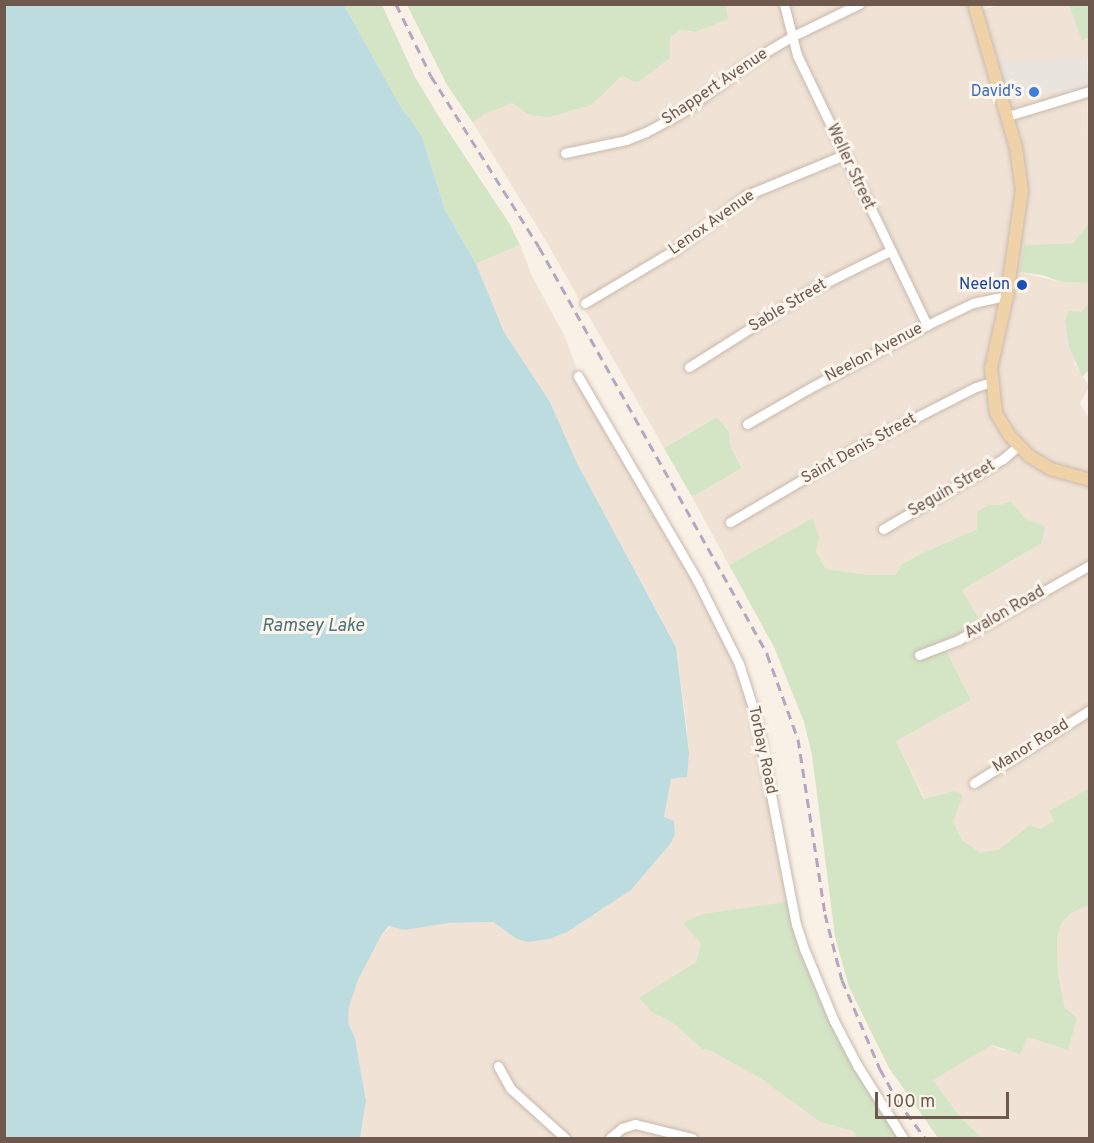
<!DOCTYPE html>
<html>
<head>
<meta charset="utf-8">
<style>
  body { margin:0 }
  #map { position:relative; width:1094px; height:1143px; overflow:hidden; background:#f9f1e6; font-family:Overpass,sans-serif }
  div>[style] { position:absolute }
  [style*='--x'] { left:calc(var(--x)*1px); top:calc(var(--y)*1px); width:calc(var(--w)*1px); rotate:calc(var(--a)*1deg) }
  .residential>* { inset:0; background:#f0e3d5 }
  .industrial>* { inset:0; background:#eae4df; transform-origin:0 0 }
  .green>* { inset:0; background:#d4e5c6 }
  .water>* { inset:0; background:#bddce0 }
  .roads { filter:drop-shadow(0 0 2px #c9b9ae) drop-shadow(0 0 2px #c9b9ae) }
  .minor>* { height:9px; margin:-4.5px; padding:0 4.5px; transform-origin:4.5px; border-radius:4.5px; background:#fff }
  .major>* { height:12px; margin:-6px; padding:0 6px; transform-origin:6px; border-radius:6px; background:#efd2a7 }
  .rail>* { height:3px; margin-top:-1.5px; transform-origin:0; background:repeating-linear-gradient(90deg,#b4a6c1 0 9px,transparent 0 15px) }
  .dots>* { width:16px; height:16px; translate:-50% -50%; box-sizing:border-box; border:3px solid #fcf5ec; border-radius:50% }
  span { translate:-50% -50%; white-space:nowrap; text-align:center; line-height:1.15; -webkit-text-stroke:6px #fcf5ec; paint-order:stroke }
  .street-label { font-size:16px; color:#6f594e }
  .shop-label { font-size:16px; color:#366cbe }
  .right { translate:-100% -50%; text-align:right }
  .transit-label { font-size:16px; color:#164399 }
  .water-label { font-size:18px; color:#477379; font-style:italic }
  .frame { position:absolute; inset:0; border:6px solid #6f594e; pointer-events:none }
  .scale { position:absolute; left:875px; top:1092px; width:134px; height:27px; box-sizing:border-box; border:3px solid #6f594e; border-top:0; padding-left:8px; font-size:18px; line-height:21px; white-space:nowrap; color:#6f594e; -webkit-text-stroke:4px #fcf5ec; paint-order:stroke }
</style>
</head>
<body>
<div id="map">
  <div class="residential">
    <div style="clip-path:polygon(974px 4px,977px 11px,1000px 5px,1069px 5px,1082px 41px,1089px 37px,1089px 66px,1087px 57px,1089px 222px,1075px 243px,1024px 245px,1019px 272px,1061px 282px,1088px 283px,1089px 302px,1081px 312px,1074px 363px,1089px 386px,1080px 404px,1090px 419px,1089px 788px,1049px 811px,1054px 821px,1040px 829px,1030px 825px,998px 851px,980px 852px,962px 840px,953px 821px,954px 791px,925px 799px,896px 741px,971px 700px,942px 642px,962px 590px,1042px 543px,1044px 526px,1026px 519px,1011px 501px,1000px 505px,988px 505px,977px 529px,918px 555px,901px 565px,897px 575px,870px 575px,826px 569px,816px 550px,812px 519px,729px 565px,692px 497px,742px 468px,731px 448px,729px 432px,717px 417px,664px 448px,546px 241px,473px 123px,483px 115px,512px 103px,529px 115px,610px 87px,622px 76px,637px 83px,669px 58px,670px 37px,681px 30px,696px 32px,727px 19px,726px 5px)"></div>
    <div style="clip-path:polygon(520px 245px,532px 276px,565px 337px,579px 375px,744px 675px,792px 901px,683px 923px,701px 944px,696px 962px,653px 1013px,674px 1024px,702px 1049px,711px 1051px,760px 1078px,820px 1122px,853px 1131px,857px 1138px,360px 1138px,366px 1101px,355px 1038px,348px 1023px,349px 1007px,358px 980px,382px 934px,393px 925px,405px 930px,449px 923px,493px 922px,517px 939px,631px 890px,671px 843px,664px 817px,671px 779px,687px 777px,687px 731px,676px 646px,577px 463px,550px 402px,504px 332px,476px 264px)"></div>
    <div style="clip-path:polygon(1089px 905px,1089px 1138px,982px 1138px,960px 1117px,932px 1080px,992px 1045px,1004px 1051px,1027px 1037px,1065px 1008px,1058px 974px,1057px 937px,1062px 922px,1071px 912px)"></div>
  </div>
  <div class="industrial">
    <div style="left:1087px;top:57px;width:33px;height:92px;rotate:87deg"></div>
  </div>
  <div class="green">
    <div style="clip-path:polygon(344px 5px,382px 5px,415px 77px,444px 125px,509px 223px,520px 245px,476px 264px,445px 210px,422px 136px,401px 107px)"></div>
    <div style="clip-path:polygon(726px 5px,728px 19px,696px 32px,681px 30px,670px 37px,670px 58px,637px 83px,622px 76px,591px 105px,549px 117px,529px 115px,512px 103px,483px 115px,473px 123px,447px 85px,407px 5px)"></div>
    <div style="clip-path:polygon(1069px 5px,1089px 5px,1089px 37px,1082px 41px)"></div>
    <div style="clip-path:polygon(1089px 222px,1089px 298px,1088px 283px,1061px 282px,1042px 275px,1019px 272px,1024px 245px,1074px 243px)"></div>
    <div style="clip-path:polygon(1089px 302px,1089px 370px,1082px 377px,1069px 347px,1065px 321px,1068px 311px,1081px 312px)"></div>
    <div style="clip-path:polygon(717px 417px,729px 432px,731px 448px,742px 468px,692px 497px,664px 448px)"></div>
    <div style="clip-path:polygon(1011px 501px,1026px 519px,1045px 526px,1042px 543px,962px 590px,982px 625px,942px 642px,971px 700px,896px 741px,924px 799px,954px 791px,963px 795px,953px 821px,962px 840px,980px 852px,998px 850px,1030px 825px,1040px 829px,1054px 821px,1049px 811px,1089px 788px,1089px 905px,1071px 913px,1062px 922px,1057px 937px,1058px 974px,1065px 1008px,1077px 1018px,1068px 1050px,1028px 1037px,1020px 1054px,992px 1045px,933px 1080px,960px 1117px,982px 1138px,938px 1138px,889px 1068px,849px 987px,835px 937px,812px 755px,804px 722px,774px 647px,729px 565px,813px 518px,819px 538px,816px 551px,826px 569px,870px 575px,896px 575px,901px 565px,918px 555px,977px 529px,977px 512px,988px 505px,1000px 505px)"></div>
    <div style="clip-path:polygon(792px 901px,835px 1021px,904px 1138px,857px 1138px,853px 1131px,820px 1122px,760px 1078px,711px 1051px,702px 1049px,674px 1024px,653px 1013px,639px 998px,696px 962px,701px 944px,683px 923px,703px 914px)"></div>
  </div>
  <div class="water">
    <div style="clip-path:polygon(5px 4px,344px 5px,401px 107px,422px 136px,445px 210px,476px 264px,504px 332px,550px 402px,577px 463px,676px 647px,689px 753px,687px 777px,671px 779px,670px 785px,664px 817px,674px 821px,675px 834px,671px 843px,631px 890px,567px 932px,549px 939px,528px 942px,517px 939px,493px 922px,449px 923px,405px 930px,389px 926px,382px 934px,358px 980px,349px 1007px,348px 1023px,355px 1038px,366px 1101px,360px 1138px,5px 1138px)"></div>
  </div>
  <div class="roads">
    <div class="minor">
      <div style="--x:784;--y:4;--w:53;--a:75.7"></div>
      <div style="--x:797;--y:55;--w:300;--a:64.3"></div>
      <div style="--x:1008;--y:116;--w:86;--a:-17"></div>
      <div style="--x:565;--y:153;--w:62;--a:-12"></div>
      <div style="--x:626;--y:140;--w:22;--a:-22"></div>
      <div style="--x:646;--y:132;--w:42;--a:-28.4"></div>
      <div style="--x:683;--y:112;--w:85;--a:-36.9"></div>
      <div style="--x:751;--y:61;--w:47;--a:-31"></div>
      <div style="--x:791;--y:37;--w:76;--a:-25.9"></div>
      <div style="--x:585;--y:303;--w:106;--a:-30.7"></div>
      <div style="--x:676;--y:249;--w:89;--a:-37.3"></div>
      <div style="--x:747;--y:195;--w:105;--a:-22.4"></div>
      <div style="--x:689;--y:367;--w:144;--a:-32.3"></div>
      <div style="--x:811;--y:290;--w:88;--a:-26.3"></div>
      <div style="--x:578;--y:376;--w:236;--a:59.7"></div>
      <div style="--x:697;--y:580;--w:94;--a:63.4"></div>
      <div style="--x:739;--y:664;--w:56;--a:72.2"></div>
      <div style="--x:756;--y:717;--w:211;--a:79.1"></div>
      <div style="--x:796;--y:924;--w:28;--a:72"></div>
      <div style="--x:805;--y:951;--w:76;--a:67.5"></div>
      <div style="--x:834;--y:1021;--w:50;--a:62.4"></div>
      <div style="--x:857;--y:1065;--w:86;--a:57.8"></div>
      <div style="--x:747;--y:424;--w:70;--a:-29.8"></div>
      <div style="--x:808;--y:389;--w:135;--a:-28.3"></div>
      <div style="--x:927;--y:325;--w:51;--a:-25.6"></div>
      <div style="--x:973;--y:303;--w:35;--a:-12"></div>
      <div style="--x:730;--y:522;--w:148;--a:-30.4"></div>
      <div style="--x:858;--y:447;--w:132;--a:-27"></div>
      <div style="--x:976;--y:387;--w:16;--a:-18"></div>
      <div style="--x:883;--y:529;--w:139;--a:-30.3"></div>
      <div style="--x:1003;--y:459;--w:20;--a:-41"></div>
      <div style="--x:919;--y:655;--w:42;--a:-21"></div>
      <div style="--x:958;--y:640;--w:152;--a:-29.6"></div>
      <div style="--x:974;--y:783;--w:137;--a:-32.2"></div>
      <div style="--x:498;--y:1066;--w:26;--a:61"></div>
      <div style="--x:511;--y:1089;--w:73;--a:42.2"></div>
      <div style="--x:610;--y:1138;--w:16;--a:-40"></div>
      <div style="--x:622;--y:1128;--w:14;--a:-17"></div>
      <div style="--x:635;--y:1124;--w:59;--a:13.8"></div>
    </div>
    <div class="major">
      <div style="--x:974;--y:4;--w:150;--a:73.7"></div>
      <div style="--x:1016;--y:148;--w:42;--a:81.9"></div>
      <div style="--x:1022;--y:190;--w:107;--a:98.1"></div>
      <div style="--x:1007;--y:296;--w:74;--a:102.5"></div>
      <div style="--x:991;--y:368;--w:45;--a:83.7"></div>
      <div style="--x:996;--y:413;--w:26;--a:59"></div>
      <div style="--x:1009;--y:435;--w:29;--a:46"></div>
      <div style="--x:1029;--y:456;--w:26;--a:31"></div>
      <div style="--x:1051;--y:469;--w:41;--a:15.8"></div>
    </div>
  </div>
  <div class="rail">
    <div style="--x:396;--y:4;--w:80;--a:64.1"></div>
    <div style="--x:431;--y:76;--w:202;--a:57.7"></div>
    <div style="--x:539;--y:247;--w:467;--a:60.7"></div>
    <div style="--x:767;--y:654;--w:90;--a:70"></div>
    <div style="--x:798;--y:739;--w:177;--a:81.2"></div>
    <div style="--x:825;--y:914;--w:68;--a:75.6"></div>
    <div style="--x:842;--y:980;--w:97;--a:66.9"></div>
    <div style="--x:880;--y:1069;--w:35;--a:61"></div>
    <div style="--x:897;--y:1100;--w:47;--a:53.6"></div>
  </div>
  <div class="dots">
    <div style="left:1034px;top:92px;background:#3f7fe0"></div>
    <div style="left:1022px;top:285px;background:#1a4fb4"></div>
  </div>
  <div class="street-label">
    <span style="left:715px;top:87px;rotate:-34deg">Shappert Avenue</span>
    <span style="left:850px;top:167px;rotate:65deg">Weller Street</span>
    <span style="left:712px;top:223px;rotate:-35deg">Lenox Avenue</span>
    <span style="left:788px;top:306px;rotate:-31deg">Sable Street</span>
    <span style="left:874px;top:353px;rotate:-28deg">Neelon Avenue</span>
    <span style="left:859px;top:449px;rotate:-29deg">Saint Denis Street</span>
    <span style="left:952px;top:489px;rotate:-30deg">Seguin Street</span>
    <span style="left:1005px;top:613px;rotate:-30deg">Avalon Road</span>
    <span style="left:1031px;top:746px;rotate:-32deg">Manor Road</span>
    <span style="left:762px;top:750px;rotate:78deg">Torbay Road</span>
  </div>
  <div class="shop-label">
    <span class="right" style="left:1022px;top:92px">David's</span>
  </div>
  <div class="transit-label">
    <span class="right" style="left:1010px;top:285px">Neelon</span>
  </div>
  <div class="water-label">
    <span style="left:313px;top:627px">Ramsey Lake</span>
  </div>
  <div class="frame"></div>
  <div class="scale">100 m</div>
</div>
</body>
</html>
